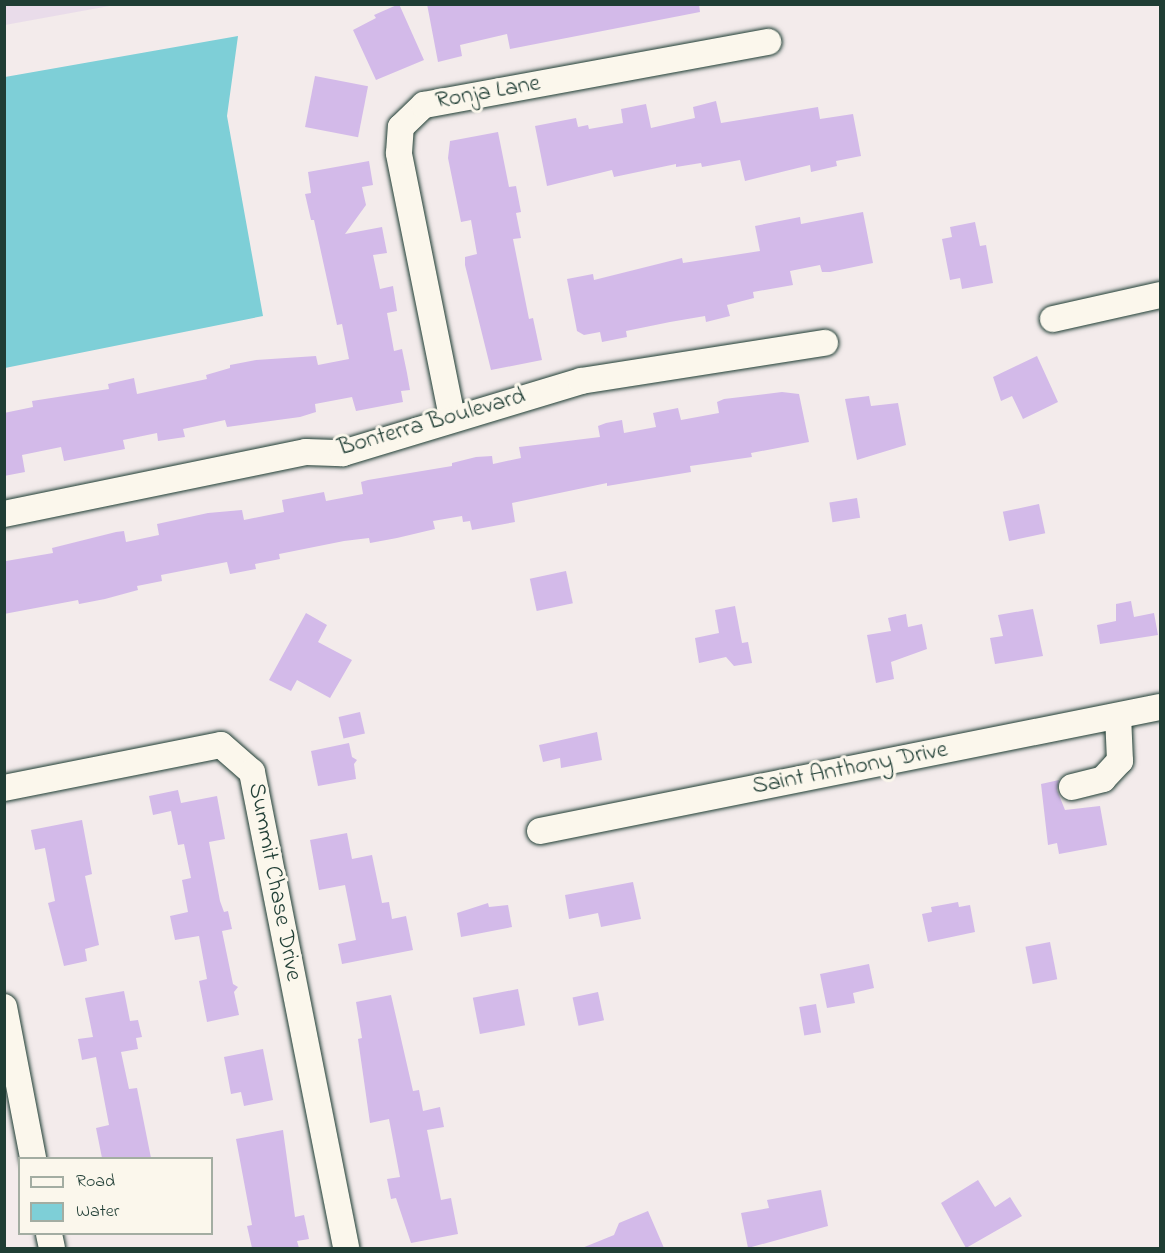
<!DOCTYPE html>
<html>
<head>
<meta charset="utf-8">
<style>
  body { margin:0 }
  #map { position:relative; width:1165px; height:1253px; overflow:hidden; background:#f3ebeb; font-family:"Indie Flower",sans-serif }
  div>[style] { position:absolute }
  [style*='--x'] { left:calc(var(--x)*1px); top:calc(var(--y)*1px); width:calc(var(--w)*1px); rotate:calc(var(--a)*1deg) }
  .built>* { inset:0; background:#e9dcea }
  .water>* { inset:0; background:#7ecfd7 }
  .building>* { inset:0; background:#d3bae9; transform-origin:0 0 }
  .roads { filter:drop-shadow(0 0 2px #1f3d34) drop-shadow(0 0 2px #1f3d34) }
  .minor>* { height:26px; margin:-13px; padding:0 13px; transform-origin:13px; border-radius:13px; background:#fbf7ec }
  span { translate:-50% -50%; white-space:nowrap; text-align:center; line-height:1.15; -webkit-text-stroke:6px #fbf7ec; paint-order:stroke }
  .street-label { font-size:24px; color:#1f3d34 }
  .frame { position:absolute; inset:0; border:6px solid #1f3d34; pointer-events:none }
  .legend { position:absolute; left:18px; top:1157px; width:195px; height:78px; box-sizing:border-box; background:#fbf7ec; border:2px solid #a3ada2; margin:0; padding:8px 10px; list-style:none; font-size:18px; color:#1f3d34 }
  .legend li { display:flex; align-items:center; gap:12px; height:30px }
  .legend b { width:30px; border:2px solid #a3ada2 }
</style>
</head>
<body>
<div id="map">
  <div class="built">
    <div style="clip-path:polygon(5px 5px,115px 5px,5px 25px)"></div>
  </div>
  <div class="water">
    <div style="clip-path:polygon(238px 36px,227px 116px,263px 316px,5px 368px,5px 77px)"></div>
  </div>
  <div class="building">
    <div style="clip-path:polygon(399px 4px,424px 60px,376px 80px,353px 30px,376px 18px,374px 15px)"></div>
    <div style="clip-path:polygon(427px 4px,699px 4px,700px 12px,510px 49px,507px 34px,460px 45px,462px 56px,438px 62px)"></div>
    <div style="left:315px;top:76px;width:54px;height:52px;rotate:11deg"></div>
    <div style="clip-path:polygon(716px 101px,721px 123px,818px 107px,820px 119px,853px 114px,861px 156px,836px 161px,837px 166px,811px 172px,810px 165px,745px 181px,740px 160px,702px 167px,701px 163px,676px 167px,676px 164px,614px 177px,612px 170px,547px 186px,535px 126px,576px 118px,578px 127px,588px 125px,589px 129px,623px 123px,621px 109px,646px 104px,651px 128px,695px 118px,693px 107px)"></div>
    <div style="clip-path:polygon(498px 132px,509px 187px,516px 186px,521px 212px,516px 213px,521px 238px,513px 239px,529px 319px,533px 318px,542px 360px,491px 370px,465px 265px,465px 257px,477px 254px,471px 220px,461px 222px,448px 158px,450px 141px)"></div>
    <div style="clip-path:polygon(369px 161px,373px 185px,362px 187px,366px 205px,345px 234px,382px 227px,387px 253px,373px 255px,380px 289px,393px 286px,397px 311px,387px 313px,394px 351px,402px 349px,407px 373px,410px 390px,401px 391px,403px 402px,356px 411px,352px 397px,315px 404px,316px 412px,300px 417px,227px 427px,225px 420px,183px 429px,185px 437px,158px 441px,157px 433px,123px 440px,125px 449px,64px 461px,61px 447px,22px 455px,25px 472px,4px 476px,4px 413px,33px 407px,32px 401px,109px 389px,108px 384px,134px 378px,137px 394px,207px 379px,206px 375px,230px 368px,230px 365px,256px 360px,316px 356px,318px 365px,349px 359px,342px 324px,337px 325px,314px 220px,311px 220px,305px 194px,311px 193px,308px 172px)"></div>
    <div style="clip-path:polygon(863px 212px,873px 263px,830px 272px,822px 272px,820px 265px,790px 271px,793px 285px,753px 292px,754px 298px,727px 305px,730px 316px,706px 322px,705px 316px,670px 322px,626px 331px,627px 337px,602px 342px,600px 332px,584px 335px,577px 331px,567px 279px,593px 274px,594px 280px,682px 258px,683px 263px,760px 251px,755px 226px,800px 217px,801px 224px)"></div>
    <div style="clip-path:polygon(975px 222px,980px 246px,986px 245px,993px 283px,962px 289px,960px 278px,950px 280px,942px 239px,952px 237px,950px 227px)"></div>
    <div style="clip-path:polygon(1037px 356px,1058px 402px,1023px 419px,1012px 396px,1001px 401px,993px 377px)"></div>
    <div style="clip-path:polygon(782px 392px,799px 394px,809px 442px,751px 453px,752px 457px,690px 466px,691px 472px,607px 486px,607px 483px,512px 503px,515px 522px,472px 530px,470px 521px,463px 522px,462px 516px,433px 521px,435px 529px,397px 538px,370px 543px,369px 538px,344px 541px,279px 554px,280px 559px,255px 564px,256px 569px,230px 574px,227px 562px,161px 575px,162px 581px,137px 586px,138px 590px,105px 599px,79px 604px,78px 600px,4px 614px,6px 561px,53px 553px,52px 548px,116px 532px,124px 531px,126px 542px,159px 535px,157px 524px,208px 513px,242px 510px,244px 520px,284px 512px,282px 500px,324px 492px,326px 501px,363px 494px,361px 482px,368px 480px,452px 466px,452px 463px,476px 457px,492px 456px,493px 464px,521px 458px,519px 447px,600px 437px,598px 426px,606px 423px,622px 420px,624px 433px,656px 427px,653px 413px,678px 408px,681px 420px,719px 413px,717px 402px,724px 399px)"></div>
    <div style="clip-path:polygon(869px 396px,871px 406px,898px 403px,906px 445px,857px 460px,845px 399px)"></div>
    <div style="left:857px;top:498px;width:20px;height:28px;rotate:81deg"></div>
    <div style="left:1039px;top:504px;width:30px;height:37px;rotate:78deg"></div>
    <div style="left:566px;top:571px;width:33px;height:37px;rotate:78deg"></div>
    <div style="clip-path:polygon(1131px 601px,1134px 617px,1154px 613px,1158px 635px,1100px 644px,1097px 625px,1116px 621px,1116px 604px)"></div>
    <div style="clip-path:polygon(735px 606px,742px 643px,748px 642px,752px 663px,734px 666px,726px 657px,699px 663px,695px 638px,719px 633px,715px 610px)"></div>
    <div style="clip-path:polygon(1033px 609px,1043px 656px,995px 664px,990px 638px,1003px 636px,998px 615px)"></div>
    <div style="clip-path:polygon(306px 613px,327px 625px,318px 642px,352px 660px,330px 698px,297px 680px,291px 691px,269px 680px)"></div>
    <div style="clip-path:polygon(906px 614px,908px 627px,922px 624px,927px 649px,891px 662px,894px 679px,876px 683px,867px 635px,891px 631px,888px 618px)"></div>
    <div style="left:360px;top:712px;width:22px;height:22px;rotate:77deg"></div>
    <div style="clip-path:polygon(597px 732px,602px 760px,561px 768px,560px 758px,543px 762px,539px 745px)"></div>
    <div style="clip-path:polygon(349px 743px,352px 757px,357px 760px,354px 764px,356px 779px,318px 786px,311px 751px)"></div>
    <div style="clip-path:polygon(1059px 780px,1057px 790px,1065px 810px,1100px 806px,1107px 845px,1059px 854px,1057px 843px,1048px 845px,1041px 784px)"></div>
    <div style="clip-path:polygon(178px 790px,181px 803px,217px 796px,225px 839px,209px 842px,220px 901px,224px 912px,228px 911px,232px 929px,222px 931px,233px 984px,238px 987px,234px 992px,239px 1015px,207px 1022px,199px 981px,207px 979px,199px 936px,175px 940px,170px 916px,188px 912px,182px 880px,191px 878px,184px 844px,178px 845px,171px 811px,153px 815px,149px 796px)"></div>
    <div style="clip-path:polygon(82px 820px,92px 874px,85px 876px,99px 945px,85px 949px,87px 961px,64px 966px,48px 903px,55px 901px,45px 848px,35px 850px,31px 830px)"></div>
    <div style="clip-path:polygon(347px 833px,352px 859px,372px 855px,382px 903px,389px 902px,392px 919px,406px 916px,413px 950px,342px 964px,338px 944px,356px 940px,345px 885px,319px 890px,310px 840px)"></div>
    <div style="clip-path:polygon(633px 882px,641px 919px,601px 927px,598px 913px,569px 919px,565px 895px)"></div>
    <div style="clip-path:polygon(958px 902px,959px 907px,970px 905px,975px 932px,928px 942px,922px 914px,932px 912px,931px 907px)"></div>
    <div style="clip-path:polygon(488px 903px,489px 907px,508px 905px,512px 927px,461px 937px,457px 913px)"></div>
    <div style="left:1050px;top:942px;width:38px;height:25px;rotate:79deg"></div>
    <div style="clip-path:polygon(869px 964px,874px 988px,853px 993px,855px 1003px,827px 1008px,820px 974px)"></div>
    <div style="left:518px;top:989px;width:37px;height:46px;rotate:79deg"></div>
    <div style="clip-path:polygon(124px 991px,130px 1021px,138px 1020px,142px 1037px,136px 1038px,138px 1049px,121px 1052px,129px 1089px,137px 1088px,151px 1158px,102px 1158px,96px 1128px,109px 1125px,96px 1057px,82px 1060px,78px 1039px,93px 1037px,85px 998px)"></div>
    <div style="left:598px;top:992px;width:29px;height:26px;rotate:78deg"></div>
    <div style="clip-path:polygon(391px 995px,413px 1091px,419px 1090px,423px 1111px,440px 1107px,444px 1127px,427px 1130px,441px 1200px,451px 1198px,458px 1234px,411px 1243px,396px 1198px,391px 1199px,387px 1179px,400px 1177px,389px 1119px,370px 1123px,358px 1039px,362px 1038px,356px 1002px)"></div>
    <div style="left:816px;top:1004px;width:29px;height:17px;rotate:80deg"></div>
    <div style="clip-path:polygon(263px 1049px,273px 1100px,244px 1106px,241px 1092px,231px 1094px,224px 1057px)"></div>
    <div style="clip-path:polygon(283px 1130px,295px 1217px,304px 1215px,309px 1239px,297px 1241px,299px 1248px,252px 1248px,247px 1226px,252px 1225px,236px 1139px)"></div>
    <div style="clip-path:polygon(978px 1180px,995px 1207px,1010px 1197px,1022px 1216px,966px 1248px,941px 1203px)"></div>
    <div style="clip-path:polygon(821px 1190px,828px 1226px,748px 1248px,741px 1213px,769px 1208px,767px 1200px)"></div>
    <div style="clip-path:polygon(648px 1211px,664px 1248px,582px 1248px,614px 1235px,619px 1223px)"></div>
  </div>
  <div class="roads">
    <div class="minor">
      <div style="--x:1053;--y:319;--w:110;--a:-12.6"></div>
      <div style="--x:452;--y:417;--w:269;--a:-101.4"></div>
      <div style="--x:399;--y:153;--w:26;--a:-86"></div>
      <div style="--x:401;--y:127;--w:32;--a:-44"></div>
      <div style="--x:424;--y:105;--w:350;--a:-10.4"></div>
      <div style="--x:4;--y:514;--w:308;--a:-11.6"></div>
      <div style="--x:306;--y:452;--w:37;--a:2"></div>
      <div style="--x:343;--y:453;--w:249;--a:-16.8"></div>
      <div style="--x:581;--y:381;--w:247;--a:-8.9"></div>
      <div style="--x:1072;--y:787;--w:32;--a:-14"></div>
      <div style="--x:1103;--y:779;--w:25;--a:-47"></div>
      <div style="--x:1120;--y:761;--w:45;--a:-92.5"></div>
      <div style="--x:4;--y:788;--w:221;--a:-11.2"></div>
      <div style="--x:221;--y:745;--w:41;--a:41.1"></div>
      <div style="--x:252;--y:772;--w:485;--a:78.8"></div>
      <div style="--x:540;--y:831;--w:632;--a:-11.31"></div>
      <div style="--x:4;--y:1007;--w:154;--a:79.1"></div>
      <div style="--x:49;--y:1234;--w:14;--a:78"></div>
    </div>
  </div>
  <div class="street-label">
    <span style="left:488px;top:93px;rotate:-10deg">Ronja Lane</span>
    <span style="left:432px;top:423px;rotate:-16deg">Bonterra Boulevard</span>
    <span style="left:850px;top:769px;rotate:-11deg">Saint Anthony Drive</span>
    <span style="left:274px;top:882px;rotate:79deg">Summit Chase Drive</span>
  </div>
  <div class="frame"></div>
  <ul class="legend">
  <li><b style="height:8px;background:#fbf7ec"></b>Road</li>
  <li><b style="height:16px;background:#7ecfd7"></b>Water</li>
  </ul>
</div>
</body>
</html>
